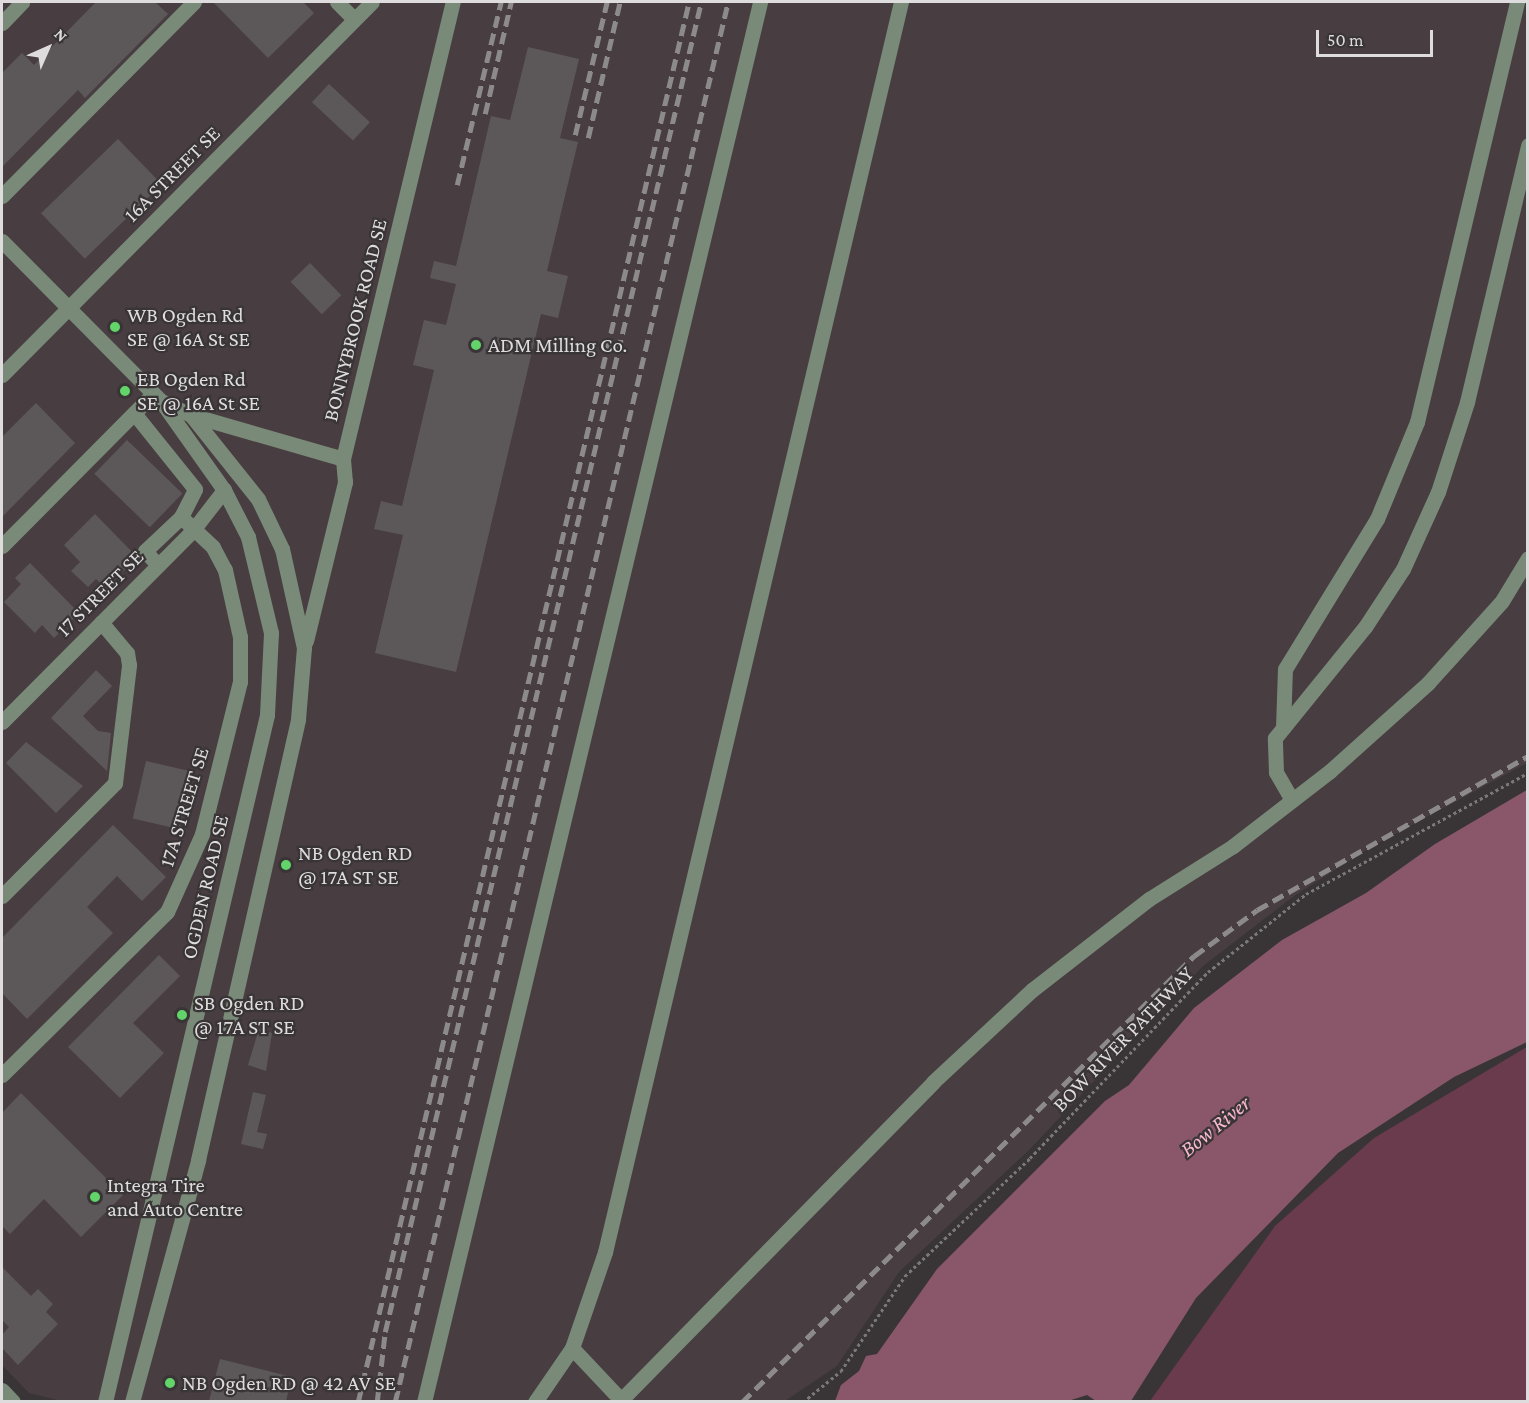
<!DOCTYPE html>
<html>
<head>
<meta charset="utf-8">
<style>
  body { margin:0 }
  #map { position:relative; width:1529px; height:1403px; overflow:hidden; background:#393537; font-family:"Crimson Pro",serif }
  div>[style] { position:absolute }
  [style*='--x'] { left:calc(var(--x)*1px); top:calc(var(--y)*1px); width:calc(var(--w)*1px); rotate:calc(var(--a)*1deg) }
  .built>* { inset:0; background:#483d40 }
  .green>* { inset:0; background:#6a3b4d }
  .water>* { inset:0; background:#895769 }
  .building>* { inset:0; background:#5c5859; transform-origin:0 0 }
  .path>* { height:3px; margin-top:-1.5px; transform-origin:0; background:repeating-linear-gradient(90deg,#7b7879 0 3px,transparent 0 6px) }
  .minor>* { height:15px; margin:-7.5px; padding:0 7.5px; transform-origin:7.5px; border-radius:7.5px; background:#798a79 }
  .rail>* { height:4.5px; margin-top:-2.25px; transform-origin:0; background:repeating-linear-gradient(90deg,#8d8a8b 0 12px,transparent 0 18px) }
  .dots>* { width:16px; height:16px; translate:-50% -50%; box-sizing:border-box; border:3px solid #393537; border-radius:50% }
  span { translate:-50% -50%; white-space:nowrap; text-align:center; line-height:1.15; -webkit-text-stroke:4.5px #393537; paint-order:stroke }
  .street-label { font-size:21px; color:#dedcdc }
  .poi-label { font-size:21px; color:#dedcdc }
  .left { translate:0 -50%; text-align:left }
  .water-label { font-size:22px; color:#f9b7ce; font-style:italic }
  .frame { position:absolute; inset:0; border:3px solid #dedcdc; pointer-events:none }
  .north { position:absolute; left:18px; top:18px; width:60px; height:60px; -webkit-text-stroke:4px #393537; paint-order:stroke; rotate:45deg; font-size:16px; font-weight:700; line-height:24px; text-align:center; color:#dedcdc }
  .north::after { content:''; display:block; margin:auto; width:21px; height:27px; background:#dedcdc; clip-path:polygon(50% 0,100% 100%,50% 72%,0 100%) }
  .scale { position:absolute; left:1316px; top:30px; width:117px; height:27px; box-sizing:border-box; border:3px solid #dedcdc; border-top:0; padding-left:8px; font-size:18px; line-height:21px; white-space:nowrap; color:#dedcdc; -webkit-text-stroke:4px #393537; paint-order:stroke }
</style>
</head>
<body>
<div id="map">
  <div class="built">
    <div style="clip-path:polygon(2px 2px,1527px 2px,1527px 763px,1371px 847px,1294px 896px,1203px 966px,1030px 1149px,899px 1272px,837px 1366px,785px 1401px,62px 1401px,29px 1393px,2px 1365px)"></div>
  </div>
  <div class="green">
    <div style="clip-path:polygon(1527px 1047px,1527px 1401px,1150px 1401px,1275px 1226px,1374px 1138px)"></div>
  </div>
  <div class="water">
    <div style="clip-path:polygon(1527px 790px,1527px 1042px,1454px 1077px,1338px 1153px,1196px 1298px,1131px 1401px,1096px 1401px,1087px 1395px,1065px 1402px,835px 1401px,841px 1385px,859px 1371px,866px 1356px,877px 1354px,937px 1269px,1105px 1101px,1129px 1085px,1194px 1008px,1282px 940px,1366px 893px,1435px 844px)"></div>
  </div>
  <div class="building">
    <div style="clip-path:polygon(96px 2px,155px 2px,168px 14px,85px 98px,78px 90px,2px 167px,2px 73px,22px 53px,34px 65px)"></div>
    <div style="clip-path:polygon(213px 2px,303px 2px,314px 13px,268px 58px)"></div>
    <div style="clip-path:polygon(528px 47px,579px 59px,560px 138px,578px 142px,547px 271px,568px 276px,558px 318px,541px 314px,456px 672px,375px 653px,403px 535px,374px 529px,381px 501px,402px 506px,434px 370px,413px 365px,424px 320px,446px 325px,456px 284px,430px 278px,434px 261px,456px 266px,491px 116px,510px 120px)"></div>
    <div style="left:329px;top:84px;width:56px;height:25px;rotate:43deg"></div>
    <div style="left:118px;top:139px;width:63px;height:107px;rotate:46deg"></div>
    <div style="left:310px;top:263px;width:45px;height:27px;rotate:46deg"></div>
    <div style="clip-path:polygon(36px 403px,75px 443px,2px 517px,2px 437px)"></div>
    <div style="left:127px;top:440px;width:77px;height:47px;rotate:44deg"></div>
    <div style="clip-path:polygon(95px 514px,137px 557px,106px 589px,96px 579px,88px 587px,71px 571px,80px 562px,64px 545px)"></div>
    <div style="clip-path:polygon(30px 563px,79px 613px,54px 638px,42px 625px,35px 633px,4px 602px,21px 584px,15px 578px)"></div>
    <div style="clip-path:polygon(96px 670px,112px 686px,83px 716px,98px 731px,111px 733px,107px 771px,51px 718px)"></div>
    <div style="clip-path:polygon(26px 742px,83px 786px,56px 813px,6px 763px)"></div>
    <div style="left:146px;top:761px;width:48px;height:59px;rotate:13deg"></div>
    <div style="clip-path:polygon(113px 825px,166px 877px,142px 901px,117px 876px,87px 907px,113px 933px,27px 1019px,2px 993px,2px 938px)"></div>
    <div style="clip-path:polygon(159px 955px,180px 976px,133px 1023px,164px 1053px,120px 1098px,68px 1047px)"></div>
    <div style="clip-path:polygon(259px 1029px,272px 1033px,266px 1071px,248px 1065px)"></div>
    <div style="clip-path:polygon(253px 1092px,266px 1095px,257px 1132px,267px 1134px,263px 1149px,241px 1144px)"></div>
    <div style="clip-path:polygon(21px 1093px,123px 1195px,81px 1237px,44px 1199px,10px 1234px,2px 1226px,2px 1113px)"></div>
    <div style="clip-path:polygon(2px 1267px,31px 1296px,38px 1289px,53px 1304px,46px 1312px,58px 1324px,18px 1365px,2px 1348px,2px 1335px,9px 1327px,2px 1320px)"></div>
    <div style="clip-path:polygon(220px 1359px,292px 1377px,286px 1401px,209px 1401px)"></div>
  </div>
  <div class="path">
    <div style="--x:803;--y:1402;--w:49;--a:-39.2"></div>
    <div style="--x:841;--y:1371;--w:115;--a:-56"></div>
    <div style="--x:905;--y:1276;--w:172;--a:-43.3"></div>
    <div style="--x:1030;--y:1158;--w:257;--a:-46.3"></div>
    <div style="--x:1208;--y:972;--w:125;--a:-38.5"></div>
    <div style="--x:1306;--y:894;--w:253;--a:-28.6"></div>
  </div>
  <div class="minor">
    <div style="--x:337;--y:2;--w:24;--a:45"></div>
    <div style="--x:2;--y:23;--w:29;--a:-46"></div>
    <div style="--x:2;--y:196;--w:273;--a:-45.3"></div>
    <div style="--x:2;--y:241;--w:226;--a:45.2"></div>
    <div style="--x:161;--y:401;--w:109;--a:54.7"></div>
    <div style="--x:224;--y:490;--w:53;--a:62.9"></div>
    <div style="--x:248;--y:537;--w:99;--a:76.5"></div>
    <div style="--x:271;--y:633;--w:82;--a:92.8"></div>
    <div style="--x:267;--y:715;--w:706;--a:103.27"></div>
    <div style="--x:2;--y:375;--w:525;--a:-45.23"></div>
    <div style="--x:191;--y:415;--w:158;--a:16.1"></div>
    <div style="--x:2;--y:546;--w:214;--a:-45.2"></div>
    <div style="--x:158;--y:565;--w:19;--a:-133"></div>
    <div style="--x:145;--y:551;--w:50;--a:-43.4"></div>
    <div style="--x:306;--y:641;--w:164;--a:-76.2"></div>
    <div style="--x:345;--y:482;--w:23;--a:-95"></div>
    <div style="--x:343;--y:459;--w:470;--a:-76.5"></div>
    <div style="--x:2;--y:722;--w:271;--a:-45.1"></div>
    <div style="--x:193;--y:530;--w:51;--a:-52.2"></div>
    <div style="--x:1283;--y:728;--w:59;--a:-88.1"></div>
    <div style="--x:1285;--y:669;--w:176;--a:-58.5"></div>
    <div style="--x:1377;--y:519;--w:105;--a:-67.6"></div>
    <div style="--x:1417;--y:422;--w:432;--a:-76.6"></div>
    <div style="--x:1292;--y:800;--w:32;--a:-120"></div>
    <div style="--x:1276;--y:772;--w:34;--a:-92"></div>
    <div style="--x:1275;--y:738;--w:143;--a:-51"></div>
    <div style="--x:1365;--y:627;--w:69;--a:-56.8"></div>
    <div style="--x:1403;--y:569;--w:85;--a:-65.6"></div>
    <div style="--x:1438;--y:492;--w:95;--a:-72.1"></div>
    <div style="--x:1467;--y:402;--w:264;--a:-76.6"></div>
    <div style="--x:2;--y:896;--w:160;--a:-45"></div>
    <div style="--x:115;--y:783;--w:119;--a:-83.2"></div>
    <div style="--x:129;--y:665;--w:12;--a:-99"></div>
    <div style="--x:127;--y:653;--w:40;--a:-130"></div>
    <div style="--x:2;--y:1075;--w:232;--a:-44.7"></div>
    <div style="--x:167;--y:912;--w:85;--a:-65.8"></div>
    <div style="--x:202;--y:834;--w:157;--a:-76"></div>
    <div style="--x:240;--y:682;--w:45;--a:-90"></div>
    <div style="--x:240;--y:637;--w:69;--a:-102.6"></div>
    <div style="--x:225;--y:570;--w:26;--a:-118"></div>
    <div style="--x:213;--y:547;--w:44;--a:-136.8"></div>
    <div style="--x:181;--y:517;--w:31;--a:-63"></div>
    <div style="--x:195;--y:489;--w:97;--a:-128.8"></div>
    <div style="--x:572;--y:1348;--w:70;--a:46.7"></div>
    <div style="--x:2;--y:1390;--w:16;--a:47"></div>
    <div style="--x:132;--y:1402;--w:251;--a:-74.7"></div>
    <div style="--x:198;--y:1160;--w:452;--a:-77.2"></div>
    <div style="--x:298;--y:719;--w:71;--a:-85.2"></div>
    <div style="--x:304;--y:648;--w:101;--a:-102.5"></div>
    <div style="--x:282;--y:549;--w:55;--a:-115.6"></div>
    <div style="--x:258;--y:499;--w:107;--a:-128.6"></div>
    <div style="--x:191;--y:415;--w:33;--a:-155"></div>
    <div style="--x:424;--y:1402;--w:1440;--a:-76.5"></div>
    <div style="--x:535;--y:1402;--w:65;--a:-55.6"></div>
    <div style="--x:572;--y:1348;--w:102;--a:-71"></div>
    <div style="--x:605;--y:1252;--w:1285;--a:-76.68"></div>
    <div style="--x:619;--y:1402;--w:448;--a:-45.5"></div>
    <div style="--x:933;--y:1082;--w:135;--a:-42.9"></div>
    <div style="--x:1032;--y:990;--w:148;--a:-37.9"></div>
    <div style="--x:1149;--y:899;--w:99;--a:-32.2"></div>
    <div style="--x:1233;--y:846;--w:123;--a:-37.7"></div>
    <div style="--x:1330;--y:771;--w:132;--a:-41.9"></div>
    <div style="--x:1428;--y:683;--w:110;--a:-47.9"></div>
    <div style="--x:1502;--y:601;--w:50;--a:-58.8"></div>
  </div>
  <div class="rail">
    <div style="--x:485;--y:114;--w:115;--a:-76.9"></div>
    <div style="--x:575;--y:135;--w:137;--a:-76.5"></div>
    <div style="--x:588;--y:138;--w:140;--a:-76.8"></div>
    <div style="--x:457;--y:185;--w:188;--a:-76.5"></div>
    <div style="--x:358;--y:1402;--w:1439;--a:-76.7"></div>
    <div style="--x:377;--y:1402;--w:70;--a:-83.5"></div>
    <div style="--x:385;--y:1332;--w:1367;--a:-76.63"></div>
    <div style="--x:395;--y:1402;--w:1439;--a:-76.62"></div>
    <div style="--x:742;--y:1402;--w:635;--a:-44.62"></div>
    <div style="--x:1194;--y:956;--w:78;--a:-36.1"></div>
    <div style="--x:1257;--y:910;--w:312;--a:-29.6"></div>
  </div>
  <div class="dots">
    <div style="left:115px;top:327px;background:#62d469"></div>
    <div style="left:476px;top:345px;background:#62d469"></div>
    <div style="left:125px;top:391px;background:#62d469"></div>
    <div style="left:286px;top:865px;background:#62d469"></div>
    <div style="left:182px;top:1015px;background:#62d469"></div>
    <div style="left:95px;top:1197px;background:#62d469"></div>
    <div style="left:170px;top:1383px;background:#62d469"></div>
  </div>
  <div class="street-label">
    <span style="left:172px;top:174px;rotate:-45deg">16A STREET SE</span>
    <span style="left:355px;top:320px;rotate:-76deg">BONNYBROOK ROAD SE</span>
    <span style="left:100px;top:593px;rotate:-45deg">17 STREET SE</span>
    <span style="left:184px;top:807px;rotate:-73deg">17A STREET SE</span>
    <span style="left:205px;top:887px;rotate:-77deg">OGDEN ROAD SE</span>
    <span style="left:1123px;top:1039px;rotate:-46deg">BOW RIVER PATHWAY</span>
  </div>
  <div class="poi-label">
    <span class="left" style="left:127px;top:327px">WB Ogden Rd<br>SE @ 16A St SE</span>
    <span class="left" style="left:488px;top:345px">ADM Milling Co.</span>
    <span class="left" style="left:137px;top:391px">EB Ogden Rd<br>SE @ 16A St SE</span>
    <span class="left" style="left:298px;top:865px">NB Ogden RD<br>@ 17A ST SE</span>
    <span class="left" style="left:194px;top:1015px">SB Ogden RD<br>@ 17A ST SE</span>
    <span class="left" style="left:107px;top:1197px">Integra Tire<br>and Auto Centre</span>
    <span class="left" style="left:182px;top:1383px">NB Ogden RD @ 42 AV SE</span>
  </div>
  <div class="water-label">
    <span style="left:1215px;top:1126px;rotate:-39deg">Bow River</span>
  </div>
  <div class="frame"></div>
  <div class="north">N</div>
  <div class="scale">50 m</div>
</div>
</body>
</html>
